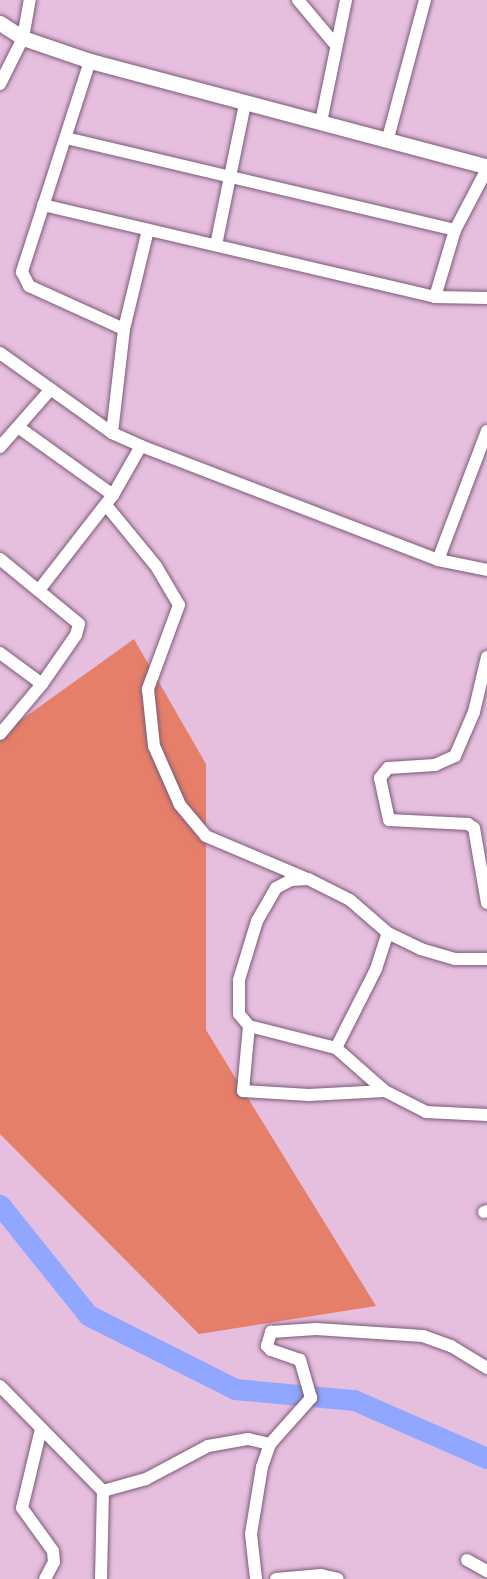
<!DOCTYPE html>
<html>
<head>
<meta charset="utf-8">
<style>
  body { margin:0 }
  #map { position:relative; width:487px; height:1579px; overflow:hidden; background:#e6bfdf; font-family:Spectral,serif }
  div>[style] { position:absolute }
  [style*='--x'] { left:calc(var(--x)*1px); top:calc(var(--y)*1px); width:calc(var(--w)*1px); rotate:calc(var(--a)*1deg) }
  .forest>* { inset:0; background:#e57f6a }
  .river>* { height:21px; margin:-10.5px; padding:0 10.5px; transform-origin:10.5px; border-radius:10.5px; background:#90a6ff }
  .roads { filter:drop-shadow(0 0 2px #7c5a76) drop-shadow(0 0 2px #7c5a76) }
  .minor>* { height:12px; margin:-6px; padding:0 6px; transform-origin:6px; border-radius:6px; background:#fff }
  .tertiary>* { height:15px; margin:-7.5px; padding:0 7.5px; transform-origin:7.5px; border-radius:7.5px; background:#fff }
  span { translate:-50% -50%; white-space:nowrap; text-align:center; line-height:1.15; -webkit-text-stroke:4.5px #e6bfdf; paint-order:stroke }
</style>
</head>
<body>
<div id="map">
  <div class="forest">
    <div style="clip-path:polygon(134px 639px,206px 764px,206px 1030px,376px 1306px,199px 1334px,0 1134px,0 735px)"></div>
  </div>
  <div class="river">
    <div style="--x:0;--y:1205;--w:141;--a:51.3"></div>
    <div style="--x:88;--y:1315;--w:165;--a:26.7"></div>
    <div style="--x:235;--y:1389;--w:120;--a:5.3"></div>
    <div style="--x:354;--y:1400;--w:145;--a:23.6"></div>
  </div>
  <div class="roads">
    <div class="minor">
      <div style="--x:298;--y:0;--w:56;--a:50.1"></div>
      <div style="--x:90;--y:61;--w:222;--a:107.9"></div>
      <div style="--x:22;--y:272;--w:16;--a:63"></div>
      <div style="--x:29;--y:286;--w:104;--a:24.4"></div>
      <div style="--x:0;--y:84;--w:51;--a:-63.4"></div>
      <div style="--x:23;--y:38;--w:39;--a:-80"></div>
      <div style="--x:321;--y:122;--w:125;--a:-78.4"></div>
      <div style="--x:66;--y:138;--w:400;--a:13.3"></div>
      <div style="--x:388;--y:138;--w:143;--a:-75"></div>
      <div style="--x:43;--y:205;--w:403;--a:13.2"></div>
      <div style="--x:435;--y:297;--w:70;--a:-73.4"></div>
      <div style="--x:455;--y:230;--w:69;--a:-62.3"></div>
      <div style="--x:216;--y:245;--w:144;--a:-78.4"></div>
      <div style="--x:435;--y:297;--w:52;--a:1.1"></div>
      <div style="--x:0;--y:353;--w:138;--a:35.5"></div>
      <div style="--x:112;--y:433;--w:32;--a:24"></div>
      <div style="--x:141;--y:446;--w:318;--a:21"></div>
      <div style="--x:438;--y:560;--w:50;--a:11.5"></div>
      <div style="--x:18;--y:427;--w:117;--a:35.6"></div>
      <div style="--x:112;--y:433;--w:105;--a:-83.4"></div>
      <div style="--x:124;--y:329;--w:102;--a:-76.4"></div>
      <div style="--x:0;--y:447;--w:77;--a:-48.7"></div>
      <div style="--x:106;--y:505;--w:79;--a:50.7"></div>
      <div style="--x:156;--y:566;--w:45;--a:59.5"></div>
      <div style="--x:179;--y:605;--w:90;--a:110.3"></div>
      <div style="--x:148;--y:689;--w:57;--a:84"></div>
      <div style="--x:154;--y:746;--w:64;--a:66.2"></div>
      <div style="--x:180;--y:805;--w:40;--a:50"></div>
      <div style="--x:206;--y:836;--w:108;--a:23"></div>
      <div style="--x:0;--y:559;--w:102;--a:39.4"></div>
      <div style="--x:79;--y:624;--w:11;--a:105"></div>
      <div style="--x:76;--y:635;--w:60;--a:124.8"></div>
      <div style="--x:42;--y:684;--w:65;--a:130"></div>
      <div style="--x:438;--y:560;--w:138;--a:-69.2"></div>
      <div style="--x:39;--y:590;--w:120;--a:-52.1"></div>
      <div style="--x:113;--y:495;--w:56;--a:-60.3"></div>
      <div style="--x:0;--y:653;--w:52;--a:36.4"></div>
      <div style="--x:487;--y:657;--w:57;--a:103.3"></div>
      <div style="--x:474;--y:712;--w:48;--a:113.4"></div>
      <div style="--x:455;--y:756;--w:22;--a:156"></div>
      <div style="--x:435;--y:765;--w:47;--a:176.3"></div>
      <div style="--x:388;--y:768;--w:13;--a:129"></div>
      <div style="--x:380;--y:778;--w:43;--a:77.9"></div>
      <div style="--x:389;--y:820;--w:79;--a:2.9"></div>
      <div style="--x:468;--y:824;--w:7;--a:34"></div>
      <div style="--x:474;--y:828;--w:76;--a:80.2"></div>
      <div style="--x:487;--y:959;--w:32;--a:180"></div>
      <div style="--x:455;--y:959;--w:35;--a:-164"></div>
      <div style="--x:421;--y:949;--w:37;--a:-154"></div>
      <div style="--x:388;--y:933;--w:50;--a:-139"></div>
      <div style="--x:350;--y:900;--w:47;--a:-153.4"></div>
      <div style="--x:308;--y:879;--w:17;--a:177"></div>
      <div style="--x:291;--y:880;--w:17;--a:152"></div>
      <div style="--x:276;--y:888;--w:38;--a:120"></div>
      <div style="--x:257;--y:921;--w:62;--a:107"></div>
      <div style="--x:239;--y:980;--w:34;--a:90"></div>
      <div style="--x:239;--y:1014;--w:16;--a:50"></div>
      <div style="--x:249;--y:1026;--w:90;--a:14.2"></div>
      <div style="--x:336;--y:1048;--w:65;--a:41.3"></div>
      <div style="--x:385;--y:1091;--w:46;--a:27.1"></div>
      <div style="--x:426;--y:1112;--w:61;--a:2.8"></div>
      <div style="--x:249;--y:1026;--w:65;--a:95.3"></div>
      <div style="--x:243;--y:1091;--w:66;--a:3.5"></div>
      <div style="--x:309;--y:1095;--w:76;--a:-3"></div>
      <div style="--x:336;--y:1048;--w:89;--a:-63.1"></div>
      <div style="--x:376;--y:969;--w:38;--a:-72"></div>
      <div style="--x:484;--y:1212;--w:3;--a:-18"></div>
      <div style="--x:0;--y:1386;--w:147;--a:45.6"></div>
      <div style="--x:41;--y:1429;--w:81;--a:103.5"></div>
      <div style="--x:22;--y:1508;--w:53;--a:54.2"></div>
      <div style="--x:53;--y:1551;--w:11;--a:85"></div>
      <div style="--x:54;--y:1562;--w:19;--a:118"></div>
      <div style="--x:467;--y:1560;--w:23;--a:29"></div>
      <div style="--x:101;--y:1579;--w:88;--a:-88.7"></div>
      <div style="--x:103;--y:1491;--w:45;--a:-15.6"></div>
      <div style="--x:146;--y:1479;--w:70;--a:-28"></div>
      <div style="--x:208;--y:1446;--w:41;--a:-9.9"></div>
      <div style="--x:248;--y:1439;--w:23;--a:13"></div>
      <div style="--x:256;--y:1579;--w:45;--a:-96.3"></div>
      <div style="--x:251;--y:1534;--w:68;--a:-80.7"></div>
      <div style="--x:262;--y:1467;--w:24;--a:-71"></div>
      <div style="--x:270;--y:1444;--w:62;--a:-48.3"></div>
      <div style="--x:311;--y:1398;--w:40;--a:-106"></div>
      <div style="--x:300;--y:1360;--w:31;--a:-161"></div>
      <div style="--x:271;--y:1350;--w:6;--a:-135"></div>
      <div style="--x:267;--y:1346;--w:15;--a:-74"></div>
      <div style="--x:271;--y:1332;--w:45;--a:-3.8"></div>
      <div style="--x:316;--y:1329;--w:107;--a:3.7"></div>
      <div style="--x:423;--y:1336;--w:30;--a:20"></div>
      <div style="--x:451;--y:1346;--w:42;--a:31.4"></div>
      <div style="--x:276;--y:1579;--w:45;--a:-5.1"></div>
      <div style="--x:321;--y:1575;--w:17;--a:13"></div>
    </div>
    <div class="tertiary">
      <div style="--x:0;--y:23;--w:27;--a:33"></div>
      <div style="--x:23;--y:38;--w:71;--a:18.9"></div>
      <div style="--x:90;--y:61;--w:411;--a:14.9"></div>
    </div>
  </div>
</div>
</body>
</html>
